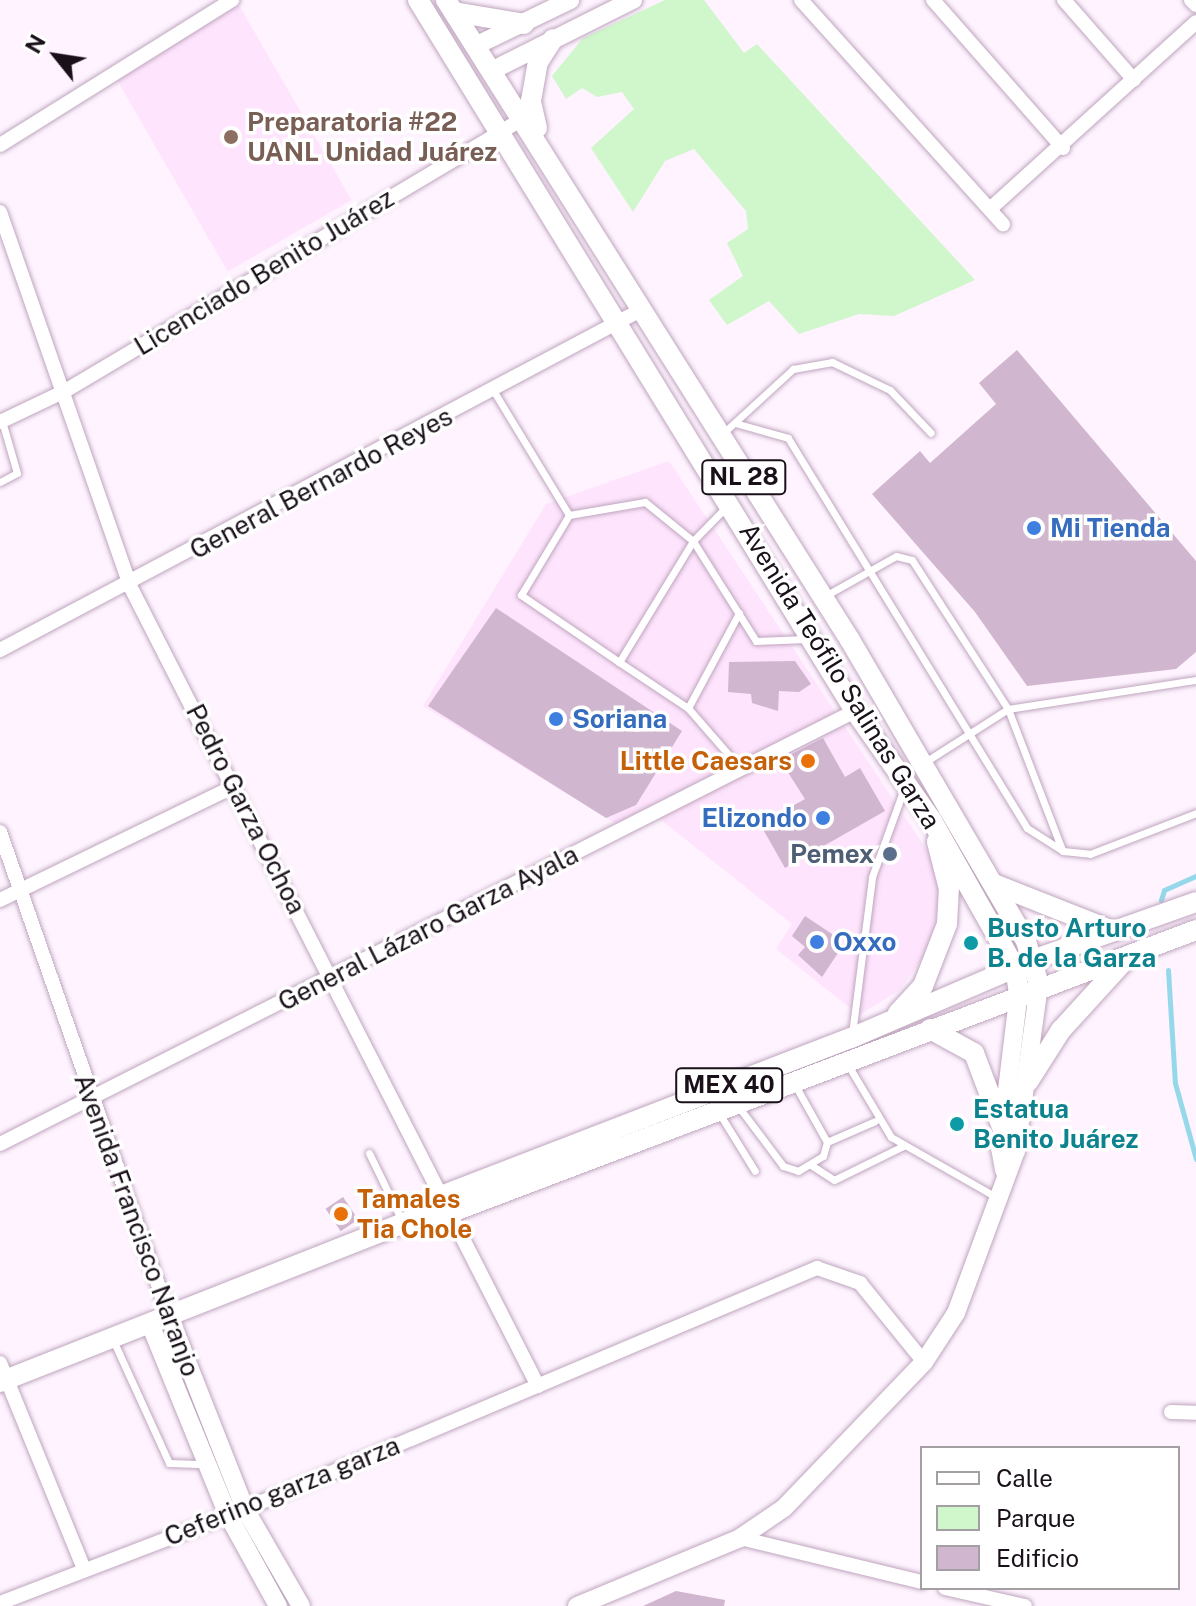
<!DOCTYPE html>
<html>
<head>
<meta charset="utf-8">
<style>
  body { margin:0 }
  #map { position:relative; width:1196px; height:1606px; overflow:hidden; background:#fef3fe; font-family:"Public Sans",sans-serif }
  div>[style] { position:absolute }
  [style*='--x'] { left:calc(var(--x)*1px); top:calc(var(--y)*1px); width:calc(var(--w)*1px); rotate:calc(var(--a)*1deg) }
  .built>* { inset:0; background:#fee4fd; transform-origin:0 0 }
  .green>* { inset:0; background:#d0f6cc }
  .stream>* { height:5px; margin:-2.5px; padding:0 2.5px; transform-origin:2.5px; border-radius:2.5px; background:#95d8ea }
  .building>* { inset:0; background:#d0b6cf; transform-origin:0 0 }
  .roads { filter:drop-shadow(0 0 2px #bfa5be) drop-shadow(0 0 2px #bfa5be) }
  .lane>* { height:7px; margin:-3.5px; padding:0 3.5px; transform-origin:3.5px; border-radius:3.5px; background:#fff }
  .street>* { height:14px; margin:-7px; padding:0 7px; transform-origin:7px; border-radius:7px; background:#fff }
  .secondary>* { height:18px; margin:-9px; padding:0 9px; transform-origin:9px; border-radius:9px; background:#fff }
  .primary>* { height:20px; margin:-10px; padding:0 10px; transform-origin:10px; border-radius:10px; background:#fff }
  .dots>* { width:22px; height:22px; translate:-50% -50%; box-sizing:border-box; border:4px solid #fff; border-radius:50% }
  span { translate:-50% -50%; white-space:nowrap; text-align:center; line-height:1.15; -webkit-text-stroke:7px #fff; paint-order:stroke }
  .shield-label span { padding:2px 6px; background:#fff; border:2px solid; border-radius:6px; -webkit-text-stroke-width:0 }
  .shield-label { font-size:24px; color:#191019; font-weight:700 }
  .education-label { font-size:26px; color:#785e54; font-weight:700 }
  .left { translate:0 -50%; text-align:left }
  .street-label { font-size:26px; color:#191019 }
  .shop-label { font-size:26px; color:#366cbe; font-weight:700 }
  .right { translate:-100% -50%; text-align:right }
  .food-label { font-size:26px; color:#c56008; font-weight:700 }
  .service-label { font-size:26px; color:#4e5e75; font-weight:700 }
  .culture-label { font-size:26px; color:#0d838f; font-weight:700 }
  .legend { position:absolute; left:920px; top:1446px; width:260px; height:144px; box-sizing:border-box; background:#fff; border:2px solid #a39fa3; margin:0; padding:10px 14px; list-style:none; font-size:24px; color:#191019 }
  .legend li { display:flex; align-items:center; gap:16px; height:40px }
  .legend b { width:40px; border:2px solid #a39fa3 }
  .north { position:absolute; left:16px; top:16px; width:80px; height:80px; -webkit-text-stroke:6px #fff; paint-order:stroke; rotate:300deg; font-size:22px; font-weight:700; line-height:32px; text-align:center; color:#191019 }
  .north::after { content:''; display:block; margin:auto; width:28px; height:36px; background:#191019; clip-path:polygon(50% 0,100% 100%,50% 72%,0 100%) }
</style>
</head>
<body>
<div id="map">
  <div class="built">
    <div style="left:236px;top:0;width:231px;height:143px;rotate:60deg"></div>
    <div style="clip-path:polygon(669px 461px,930px 855px,943px 893px,928px 950px,900px 990px,859px 1015px,776px 949px,792px 924px,660px 819px,618px 825px,423px 706px,546px 504px)"></div>
  </div>
  <div class="green">
    <div style="clip-path:polygon(665px 0,704px 0,744px 53px,757px 44px,975px 280px,894px 316px,859px 314px,799px 334px,769px 301px,727px 325px,709px 300px,743px 276px,727px 243px,748px 229px,746px 211px,694px 149px,665px 161px,633px 212px,591px 148px,634px 109px,622px 92px,597px 97px,582px 88px,566px 99px,552px 76px,583px 38px)"></div>
  </div>
  <div class="stream">
    <div style="--x:1161;--y:900;--w:10;--a:-73"></div>
    <div style="--x:1164;--y:890;--w:35;--a:-24"></div>
    <div style="--x:1168;--y:970;--w:113;--a:86.5"></div>
    <div style="--x:1175;--y:1083;--w:79;--a:74.6"></div>
  </div>
  <div class="building">
    <div style="clip-path:polygon(1017px 350px,1196px 561px,1196px 652px,1176px 669px,1027px 686px,975px 612px,872px 494px,920px 451px,930px 463px,996px 404px,979px 383px)"></div>
    <div style="clip-path:polygon(496px 608px,682px 731px,636px 805px,606px 818px,428px 706px)"></div>
    <div style="clip-path:polygon(795px 661px,811px 684px,799px 692px,779px 691px,778px 711px,752px 703px,751px 694px,728px 692px,729px 662px)"></div>
    <div style="clip-path:polygon(823px 738px,845px 777px,860px 768px,885px 811px,785px 868px,760px 824px,805px 799px,780px 760px)"></div>
    <div style="clip-path:polygon(805px 916px,835px 936px,838px 953px,822px 977px,798px 955px,805px 947px,792px 936px)"></div>
    <div style="left:343px;top:1197px;width:27px;height:21px;rotate:56deg"></div>
    <div style="clip-path:polygon(676px 1591px,725px 1600px,724px 1606px,643px 1606px)"></div>
  </div>
  <div class="roads">
    <div class="lane">
      <div style="--x:493;--y:390;--w:146;--a:58.7"></div>
      <div style="--x:735;--y:423;--w:55;--a:15.8"></div>
      <div style="--x:788;--y:438;--w:457;--a:58.5"></div>
      <div style="--x:1027;--y:828;--w:43;--a:32.6"></div>
      <div style="--x:1063;--y:851;--w:27;--a:6"></div>
      <div style="--x:1090;--y:854;--w:114;--a:-21.1"></div>
      <div style="--x:721;--y:435;--w:98;--a:-42.5"></div>
      <div style="--x:793;--y:369;--w:40;--a:-10"></div>
      <div style="--x:832;--y:362;--w:64;--a:25.8"></div>
      <div style="--x:890;--y:390;--w:59;--a:46.4"></div>
      <div style="--x:0;--y:482;--w:19;--a:-28"></div>
      <div style="--x:17;--y:473;--w:54;--a:-106.1"></div>
      <div style="--x:727;--y:506;--w:49;--a:134.2"></div>
      <div style="--x:693;--y:541;--w:142;--a:121.4"></div>
      <div style="--x:619;--y:662;--w:119;--a:-145.6"></div>
      <div style="--x:521;--y:595;--w:93;--a:-59"></div>
      <div style="--x:569;--y:515;--w:77;--a:-9.7"></div>
      <div style="--x:645;--y:502;--w:62;--a:39.1"></div>
      <div style="--x:693;--y:541;--w:118;--a:57.8"></div>
      <div style="--x:756;--y:641;--w:50;--a:-2.3"></div>
      <div style="--x:825;--y:596;--w:81;--a:-29.4"></div>
      <div style="--x:896;--y:556;--w:16;--a:14"></div>
      <div style="--x:912;--y:560;--w:177;--a:57.2"></div>
      <div style="--x:1008;--y:709;--w:151;--a:69"></div>
      <div style="--x:619;--y:662;--w:83;--a:33.7"></div>
      <div style="--x:688;--y:708;--w:108;--a:-61.8"></div>
      <div style="--x:688;--y:708;--w:81;--a:49"></div>
      <div style="--x:925;--y:762;--w:98;--a:-32.6"></div>
      <div style="--x:1008;--y:709;--w:190;--a:-8.8"></div>
      <div style="--x:852;--y:1034;--w:158;--a:-82.7"></div>
      <div style="--x:872;--y:877;--w:97;--a:-70.1"></div>
      <div style="--x:848;--y:1065;--w:84;--a:59.2"></div>
      <div style="--x:891;--y:1137;--w:121;--a:29.7"></div>
      <div style="--x:795;--y:1085;--w:65;--a:60.7"></div>
      <div style="--x:738;--y:1106;--w:75;--a:53.1"></div>
      <div style="--x:783;--y:1166;--w:16;--a:18"></div>
      <div style="--x:798;--y:1171;--w:29;--a:-31"></div>
      <div style="--x:823;--y:1156;--w:15;--a:-74"></div>
      <div style="--x:827;--y:1142;--w:52;--a:-23.6"></div>
      <div style="--x:719;--y:1113;--w:68;--a:58.2"></div>
      <div style="--x:369;--y:1153;--w:76;--a:64.1"></div>
      <div style="--x:811;--y:1165;--w:27;--a:33"></div>
      <div style="--x:834;--y:1180;--w:77;--a:-26.2"></div>
      <div style="--x:113;--y:1340;--w:135;--a:65.5"></div>
      <div style="--x:169;--y:1463;--w:36;--a:2"></div>
    </div>
    <div class="street">
      <div style="--x:801;--y:0;--w:302;--a:48"></div>
      <div style="--x:933;--y:0;--w:197;--a:48.7"></div>
      <div style="--x:1064;--y:0;--w:106;--a:48.8"></div>
      <div style="--x:1191;--y:0;--w:7;--a:45"></div>
      <div style="--x:0;--y:145;--w:274;--a:-32"></div>
      <div style="--x:990;--y:209;--w:278;--a:-42.2"></div>
      <div style="--x:0;--y:212;--w:396;--a:70.8"></div>
      <div style="--x:130;--y:586;--w:898;--a:62.98"></div>
      <div style="--x:0;--y:422;--w:72;--a:-25.5"></div>
      <div style="--x:65;--y:391;--w:534;--a:-30.74"></div>
      <div style="--x:0;--y:650;--w:723;--a:-27.95"></div>
      <div style="--x:0;--y:832;--w:513;--a:70.75"></div>
      <div style="--x:0;--y:900;--w:261;--a:-25.9"></div>
      <div style="--x:0;--y:1144;--w:958;--a:-26.86"></div>
      <div style="--x:0;--y:1363;--w:222;--a:67.8"></div>
      <div style="--x:1171;--y:1412;--w:25;--a:2"></div>
      <div style="--x:740;--y:1538;--w:187;--a:13.6"></div>
      <div style="--x:945;--y:1588;--w:82;--a:12.7"></div>
      <div style="--x:0;--y:1603;--w:262;--a:-21"></div>
      <div style="--x:245;--y:1509;--w:621;--a:-22.85"></div>
      <div style="--x:817;--y:1268;--w:46;--a:19.2"></div>
      <div style="--x:860;--y:1283;--w:102;--a:51"></div>
    </div>
    <div class="secondary">
      <div style="--x:475;--y:46;--w:106;--a:-25.8"></div>
      <div style="--x:491;--y:71;--w:159;--a:-26.6"></div>
      <div style="--x:1004;--y:1170;--w:22;--a:-100"></div>
      <div style="--x:1000;--y:1148;--w:157;--a:-83.1"></div>
      <div style="--x:169;--y:1316;--w:207;--a:68.5"></div>
      <div style="--x:245;--y:1509;--w:112;--a:60"></div>
      <div style="--x:150;--y:1324;--w:206;--a:67.8"></div>
      <div style="--x:228;--y:1515;--w:104;--a:61.2"></div>
      <div style="--x:577;--y:1606;--w:177;--a:-22.6"></div>
      <div style="--x:740;--y:1538;--w:53;--a:-34.3"></div>
      <div style="--x:784;--y:1508;--w:202;--a:-46.2"></div>
      <div style="--x:924;--y:1362;--w:59;--a:-56.9"></div>
      <div style="--x:956;--y:1313;--w:173;--a:-69.7"></div>
      <div style="--x:1016;--y:1151;--w:168;--a:-82.1"></div>
    </div>
    <div class="primary">
      <div style="--x:418;--y:0;--w:835;--a:58.42"></div>
      <div style="--x:855;--y:711;--w:132;--a:54.9"></div>
      <div style="--x:931;--y:819;--w:171;--a:60.6"></div>
      <div style="--x:1015;--y:968;--w:24;--a:81"></div>
      <div style="--x:446;--y:0;--w:757;--a:57.74"></div>
      <div style="--x:850;--y:640;--w:349;--a:59.7"></div>
      <div style="--x:1026;--y:941;--w:46;--a:73.5"></div>
      <div style="--x:454;--y:12;--w:71;--a:9.7"></div>
      <div style="--x:537;--y:128;--w:28;--a:-103"></div>
      <div style="--x:531;--y:101;--w:40;--a:-80"></div>
      <div style="--x:538;--y:62;--w:27;--a:-57"></div>
      <div style="--x:994;--y:884;--w:128;--a:21.6"></div>
      <div style="--x:898;--y:1013;--w:37;--a:-47"></div>
      <div style="--x:923;--y:986;--w:66;--a:-68.8"></div>
      <div style="--x:947;--y:924;--w:35;--a:-87"></div>
      <div style="--x:949;--y:889;--w:49;--a:-104.3"></div>
      <div style="--x:930;--y:1029;--w:50;--a:28.6"></div>
      <div style="--x:974;--y:1053;--w:79;--a:69.3"></div>
      <div style="--x:1028;--y:1082;--w:62;--a:-57.6"></div>
      <div style="--x:1061;--y:1030;--w:95;--a:-47.6"></div>
      <div style="--x:426;--y:1214;--w:23;--a:-50"></div>
      <div style="--x:441;--y:1196;--w:439;--a:-21.1"></div>
      <div style="--x:851;--y:1038;--w:200;--a:-23.2"></div>
      <div style="--x:1035;--y:959;--w:171;--a:-19.5"></div>
      <div style="--x:0;--y:1382;--w:458;--a:-21.5"></div>
      <div style="--x:426;--y:1214;--w:23;--a:-2"></div>
      <div style="--x:449;--y:1213;--w:799;--a:-20.75"></div>
    </div>
  </div>
  <div class="dots">
    <div style="left:231px;top:137px;background:#8d6e63"></div>
    <div style="left:1034px;top:528px;background:#3f7fe0"></div>
    <div style="left:556px;top:719px;background:#3f7fe0"></div>
    <div style="left:808px;top:761px;background:#e8710a"></div>
    <div style="left:823px;top:818px;background:#3f7fe0"></div>
    <div style="left:890px;top:854px;background:#5c6f8a"></div>
    <div style="left:817px;top:942px;background:#3f7fe0"></div>
    <div style="left:971px;top:943px;background:#0f9aa8"></div>
    <div style="left:957px;top:1124px;background:#0f9aa8"></div>
    <div style="left:341px;top:1214px;background:#e8710a"></div>
  </div>
  <div class="shield-label">
    <span style="left:744px;top:477px">NL 28</span>
    <span style="left:729px;top:1085px">MEX 40</span>
  </div>
  <div class="education-label">
    <span class="left" style="left:247px;top:137px">Preparatoria #22<br>UANL Unidad Juárez</span>
  </div>
  <div class="street-label">
    <span style="left:264px;top:272px;rotate:-31deg">Licenciado Benito Juárez</span>
    <span style="left:321px;top:483px;rotate:-28deg">General Bernardo Reyes</span>
    <span style="left:840px;top:676px;rotate:58deg">Avenida Teófilo Salinas Garza</span>
    <span style="left:246px;top:809px;rotate:63deg">Pedro Garza Ochoa</span>
    <span style="left:428px;top:928px;rotate:-27deg">General Lázaro Garza Ayala</span>
    <span style="left:137px;top:1225px;rotate:70deg">Avenida Francisco Naranjo</span>
    <span style="left:282px;top:1491px;rotate:-22deg">Ceferino garza garza</span>
  </div>
  <div class="shop-label">
    <span class="left" style="left:1050px;top:528px">Mi Tienda</span>
    <span class="left" style="left:572px;top:719px">Soriana</span>
    <span class="right" style="left:807px;top:818px">Elizondo</span>
    <span class="left" style="left:833px;top:942px">Oxxo</span>
  </div>
  <div class="food-label">
    <span class="right" style="left:792px;top:761px">Little Caesars</span>
    <span class="left" style="left:357px;top:1214px">Tamales<br>Tia Chole</span>
  </div>
  <div class="service-label">
    <span class="right" style="left:874px;top:854px">Pemex</span>
  </div>
  <div class="culture-label">
    <span class="left" style="left:987px;top:943px">Busto Arturo<br>B. de la Garza</span>
    <span class="left" style="left:973px;top:1124px">Estatua<br>Benito Juárez</span>
  </div>
  <ul class="legend">
  <li><b style="height:10px;background:#fff"></b>Calle</li>
  <li><b style="height:22px;background:#d0f6cc"></b>Parque</li>
  <li><b style="height:22px;background:#d0b6cf"></b>Edificio</li>
  </ul>
  <div class="north">N</div>
</div>
</body>
</html>
